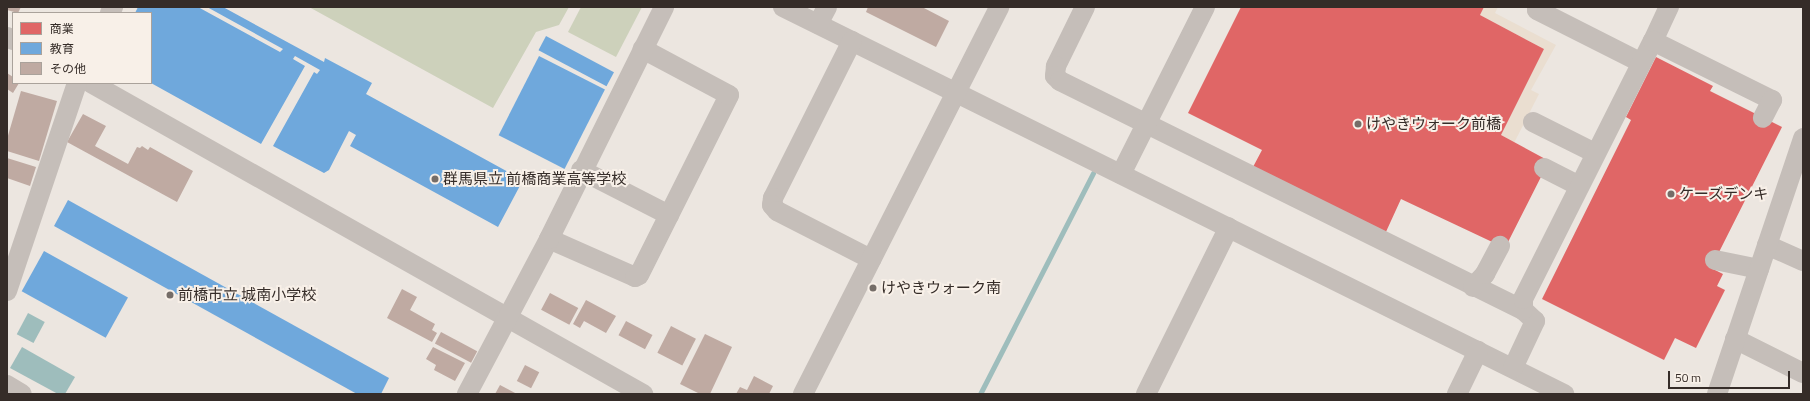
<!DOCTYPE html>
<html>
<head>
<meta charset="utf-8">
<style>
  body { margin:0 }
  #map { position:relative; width:1810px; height:401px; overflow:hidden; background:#ece6e0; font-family:"Titillium Web","Noto Sans JP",sans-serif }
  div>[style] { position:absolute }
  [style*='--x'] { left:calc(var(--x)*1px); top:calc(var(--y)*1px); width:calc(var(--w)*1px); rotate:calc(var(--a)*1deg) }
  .green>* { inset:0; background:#cdd1bb }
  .plaza>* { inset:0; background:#eaded0 }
  .water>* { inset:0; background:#9ebdbc; transform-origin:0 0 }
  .shops>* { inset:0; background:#e06666 }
  .schools>* { inset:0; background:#6fa8dc; transform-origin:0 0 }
  .stream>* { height:5px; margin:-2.5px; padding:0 2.5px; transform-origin:2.5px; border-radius:2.5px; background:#9ebdbc }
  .building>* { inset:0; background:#bfaaa2; transform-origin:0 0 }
  .minor>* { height:20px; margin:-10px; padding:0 10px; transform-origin:10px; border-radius:10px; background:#c5beb9 }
  .dots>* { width:11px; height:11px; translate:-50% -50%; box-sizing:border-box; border:2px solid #f8f0e8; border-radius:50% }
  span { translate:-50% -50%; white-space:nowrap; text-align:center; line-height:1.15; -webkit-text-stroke:4px #f8f0e8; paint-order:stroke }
  .poi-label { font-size:15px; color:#352c28 }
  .left { translate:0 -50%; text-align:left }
  .frame { position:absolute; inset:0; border:8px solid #352c28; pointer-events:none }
  .legend { position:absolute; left:12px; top:12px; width:140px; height:72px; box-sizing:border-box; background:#f8f0e8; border:1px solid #aaa29b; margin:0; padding:5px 7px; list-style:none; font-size:12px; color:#352c28 }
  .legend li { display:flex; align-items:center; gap:8px; height:20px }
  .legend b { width:20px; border:1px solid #aaa29b }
  .scale { position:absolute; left:1668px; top:371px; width:122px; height:18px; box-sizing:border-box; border:2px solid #352c28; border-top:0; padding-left:5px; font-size:12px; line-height:14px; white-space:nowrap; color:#352c28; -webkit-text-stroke:3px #f8f0e8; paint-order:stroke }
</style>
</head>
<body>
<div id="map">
  <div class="green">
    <div style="clip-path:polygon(309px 7px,569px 7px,559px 25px,536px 32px,493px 108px)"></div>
    <div style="clip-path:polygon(581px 7px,642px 7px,616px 57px,568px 32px)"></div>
  </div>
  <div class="plaza">
    <div style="clip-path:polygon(1484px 7px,1498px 7px,1495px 13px,1556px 45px,1531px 90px,1539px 94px,1514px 143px,1501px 135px,1544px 49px,1480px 15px)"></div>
  </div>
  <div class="water">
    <div style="left:28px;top:313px;width:19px;height:24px;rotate:28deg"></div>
    <div style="clip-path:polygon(22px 347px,75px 377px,65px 394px,58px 394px,10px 368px)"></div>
  </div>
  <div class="shops">
    <div style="clip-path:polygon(1241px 7px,1484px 7px,1480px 15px,1544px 49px,1501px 135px,1549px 161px,1505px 248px,1401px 199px,1385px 234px,1253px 167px,1262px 150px,1188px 113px)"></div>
    <div style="clip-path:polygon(1656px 57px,1713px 86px,1710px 91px,1782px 127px,1711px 268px,1723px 274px,1717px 286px,1725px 290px,1696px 348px,1675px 338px,1664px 360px,1542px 299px,1631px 120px,1626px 117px)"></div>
  </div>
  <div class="schools">
    <div style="clip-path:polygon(138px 7px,198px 7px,280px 52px,283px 49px,207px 7px,223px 7px,324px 62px,325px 58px,372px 83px,366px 94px,523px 180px,498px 227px,350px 146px,356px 135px,349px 131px,329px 170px,324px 173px,273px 146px,314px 72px,317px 74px,320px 70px,295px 56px,293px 59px,305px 66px,261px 144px,151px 83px,151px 13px,135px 13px)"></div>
    <div style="left:546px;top:36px;width:77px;height:16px;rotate:28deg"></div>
    <div style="left:539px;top:56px;width:74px;height:89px;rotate:27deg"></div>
    <div style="clip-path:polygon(68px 200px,389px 378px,381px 394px,357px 394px,54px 226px)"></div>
    <div style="left:44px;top:251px;width:96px;height:46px;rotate:29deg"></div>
  </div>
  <div class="stream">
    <div style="--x:980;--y:394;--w:248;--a:-62.9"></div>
  </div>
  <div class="building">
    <div style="clip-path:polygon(7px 7px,21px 7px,18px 13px,7px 10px)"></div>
    <div style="clip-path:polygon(868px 7px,922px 7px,949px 21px,936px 47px,866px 12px)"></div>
    <div style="clip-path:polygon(7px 73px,13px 77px,13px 83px,19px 83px,13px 93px,7px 89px)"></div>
    <div style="clip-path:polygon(21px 91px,57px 101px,39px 161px,7px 151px,7px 139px)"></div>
    <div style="clip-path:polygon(83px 114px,106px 126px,95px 146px,128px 164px,137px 147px,140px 148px,142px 146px,148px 150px,150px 147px,193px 171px,177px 202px,67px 142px)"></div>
    <div style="clip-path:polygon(7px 158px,36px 167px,30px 186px,7px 178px)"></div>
    <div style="clip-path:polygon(402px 289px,417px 297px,410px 310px,435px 324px,432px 330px,437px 333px,432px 342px,387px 318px)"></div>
    <div style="left:550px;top:293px;width:32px;height:19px;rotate:28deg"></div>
    <div style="clip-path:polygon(586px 300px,616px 316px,606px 333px,584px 321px,580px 328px,573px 324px)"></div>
    <div style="left:626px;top:321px;width:30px;height:16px;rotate:28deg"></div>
    <div style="left:671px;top:326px;width:28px;height:30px;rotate:27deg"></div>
    <div style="left:441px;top:332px;width:41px;height:13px;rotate:28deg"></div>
    <div style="clip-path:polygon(705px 334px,732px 347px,710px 394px,700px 394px,680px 384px)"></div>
    <div style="clip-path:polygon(433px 347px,465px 363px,455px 381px,434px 370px,436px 365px,426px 359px)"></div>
    <div style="left:525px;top:365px;width:16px;height:18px;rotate:27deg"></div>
    <div style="clip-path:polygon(754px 376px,773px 386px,769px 394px,736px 394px,740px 387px,747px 390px)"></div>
    <div style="clip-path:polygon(500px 385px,517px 394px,495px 394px)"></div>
  </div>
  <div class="minor">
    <div style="--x:783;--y:7;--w:872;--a:26.36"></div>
    <div style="--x:1085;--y:7;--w:66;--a:116.2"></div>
    <div style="--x:1056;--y:66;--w:10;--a:96"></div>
    <div style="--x:1055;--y:76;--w:7;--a:45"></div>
    <div style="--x:1060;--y:81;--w:517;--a:26.32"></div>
    <div style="--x:1537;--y:7;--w:3;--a:90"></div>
    <div style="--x:1537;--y:10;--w:115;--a:26.8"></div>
    <div style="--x:110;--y:13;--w:7;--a:-63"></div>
    <div style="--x:818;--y:24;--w:19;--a:-62"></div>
    <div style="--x:7;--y:37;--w:7;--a:27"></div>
    <div style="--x:852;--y:41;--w:176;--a:116.7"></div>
    <div style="--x:773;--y:198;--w:7;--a:98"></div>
    <div style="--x:772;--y:205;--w:8;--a:50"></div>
    <div style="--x:777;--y:211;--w:106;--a:27.1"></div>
    <div style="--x:1653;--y:41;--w:38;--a:-65"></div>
    <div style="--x:91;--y:83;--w:634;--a:29.4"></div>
    <div style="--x:1533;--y:122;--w:69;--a:26.6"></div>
    <div style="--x:1544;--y:168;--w:38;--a:27"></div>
    <div style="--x:581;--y:170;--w:99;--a:27.1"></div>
    <div style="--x:1121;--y:174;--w:187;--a:-63.3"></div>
    <div style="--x:549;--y:239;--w:94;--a:23.8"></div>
    <div style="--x:635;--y:277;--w:4;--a:-27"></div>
    <div style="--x:639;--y:275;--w:201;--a:-63.4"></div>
    <div style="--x:729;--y:95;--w:98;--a:-151.9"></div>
    <div style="--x:1767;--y:245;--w:39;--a:24"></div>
    <div style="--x:1715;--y:260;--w:45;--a:11.6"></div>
    <div style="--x:1473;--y:287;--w:18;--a:-47"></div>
    <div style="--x:1485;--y:274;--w:32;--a:-62"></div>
    <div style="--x:7;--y:291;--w:219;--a:-71.4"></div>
    <div style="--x:1735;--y:339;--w:76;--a:26.6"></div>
    <div style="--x:1513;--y:368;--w:52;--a:-64.9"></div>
    <div style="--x:1535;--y:321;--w:16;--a:-137"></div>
    <div style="--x:1523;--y:310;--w:11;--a:-90"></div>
    <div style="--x:1523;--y:299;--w:289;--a:-63.3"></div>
    <div style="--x:1653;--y:41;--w:133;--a:26.4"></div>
    <div style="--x:1772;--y:100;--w:20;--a:117"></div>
    <div style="--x:7;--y:385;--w:17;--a:31"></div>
    <div style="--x:467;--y:394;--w:175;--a:-62.1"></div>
    <div style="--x:549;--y:239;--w:259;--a:-63.6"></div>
    <div style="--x:803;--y:394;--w:434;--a:-63.1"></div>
    <div style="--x:1146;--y:394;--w:186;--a:-63.6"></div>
    <div style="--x:1457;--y:394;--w:48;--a:-64"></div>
    <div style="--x:1717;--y:394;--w:270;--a:-71.4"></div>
  </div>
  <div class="dots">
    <div style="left:1358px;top:124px;background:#756d68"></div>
    <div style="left:435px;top:179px;background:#756d68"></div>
    <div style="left:1671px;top:194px;background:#756d68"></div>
    <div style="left:873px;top:288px;background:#756d68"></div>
    <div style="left:170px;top:295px;background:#756d68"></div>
  </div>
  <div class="poi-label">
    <span class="left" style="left:1366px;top:124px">けやきウォーク前橋</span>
    <span class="left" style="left:443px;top:179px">群馬県立 前橋商業高等学校</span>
    <span class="left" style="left:1679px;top:194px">ケーズデンキ</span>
    <span class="left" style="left:881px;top:288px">けやきウォーク南</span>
    <span class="left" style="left:178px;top:295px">前橋市立 城南小学校</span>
  </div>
  <div class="frame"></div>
  <ul class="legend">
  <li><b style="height:11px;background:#e06666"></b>商業</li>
  <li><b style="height:11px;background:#6fa8dc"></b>教育</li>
  <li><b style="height:11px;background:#bfaaa2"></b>その他</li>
  </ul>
  <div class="scale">50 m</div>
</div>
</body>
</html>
